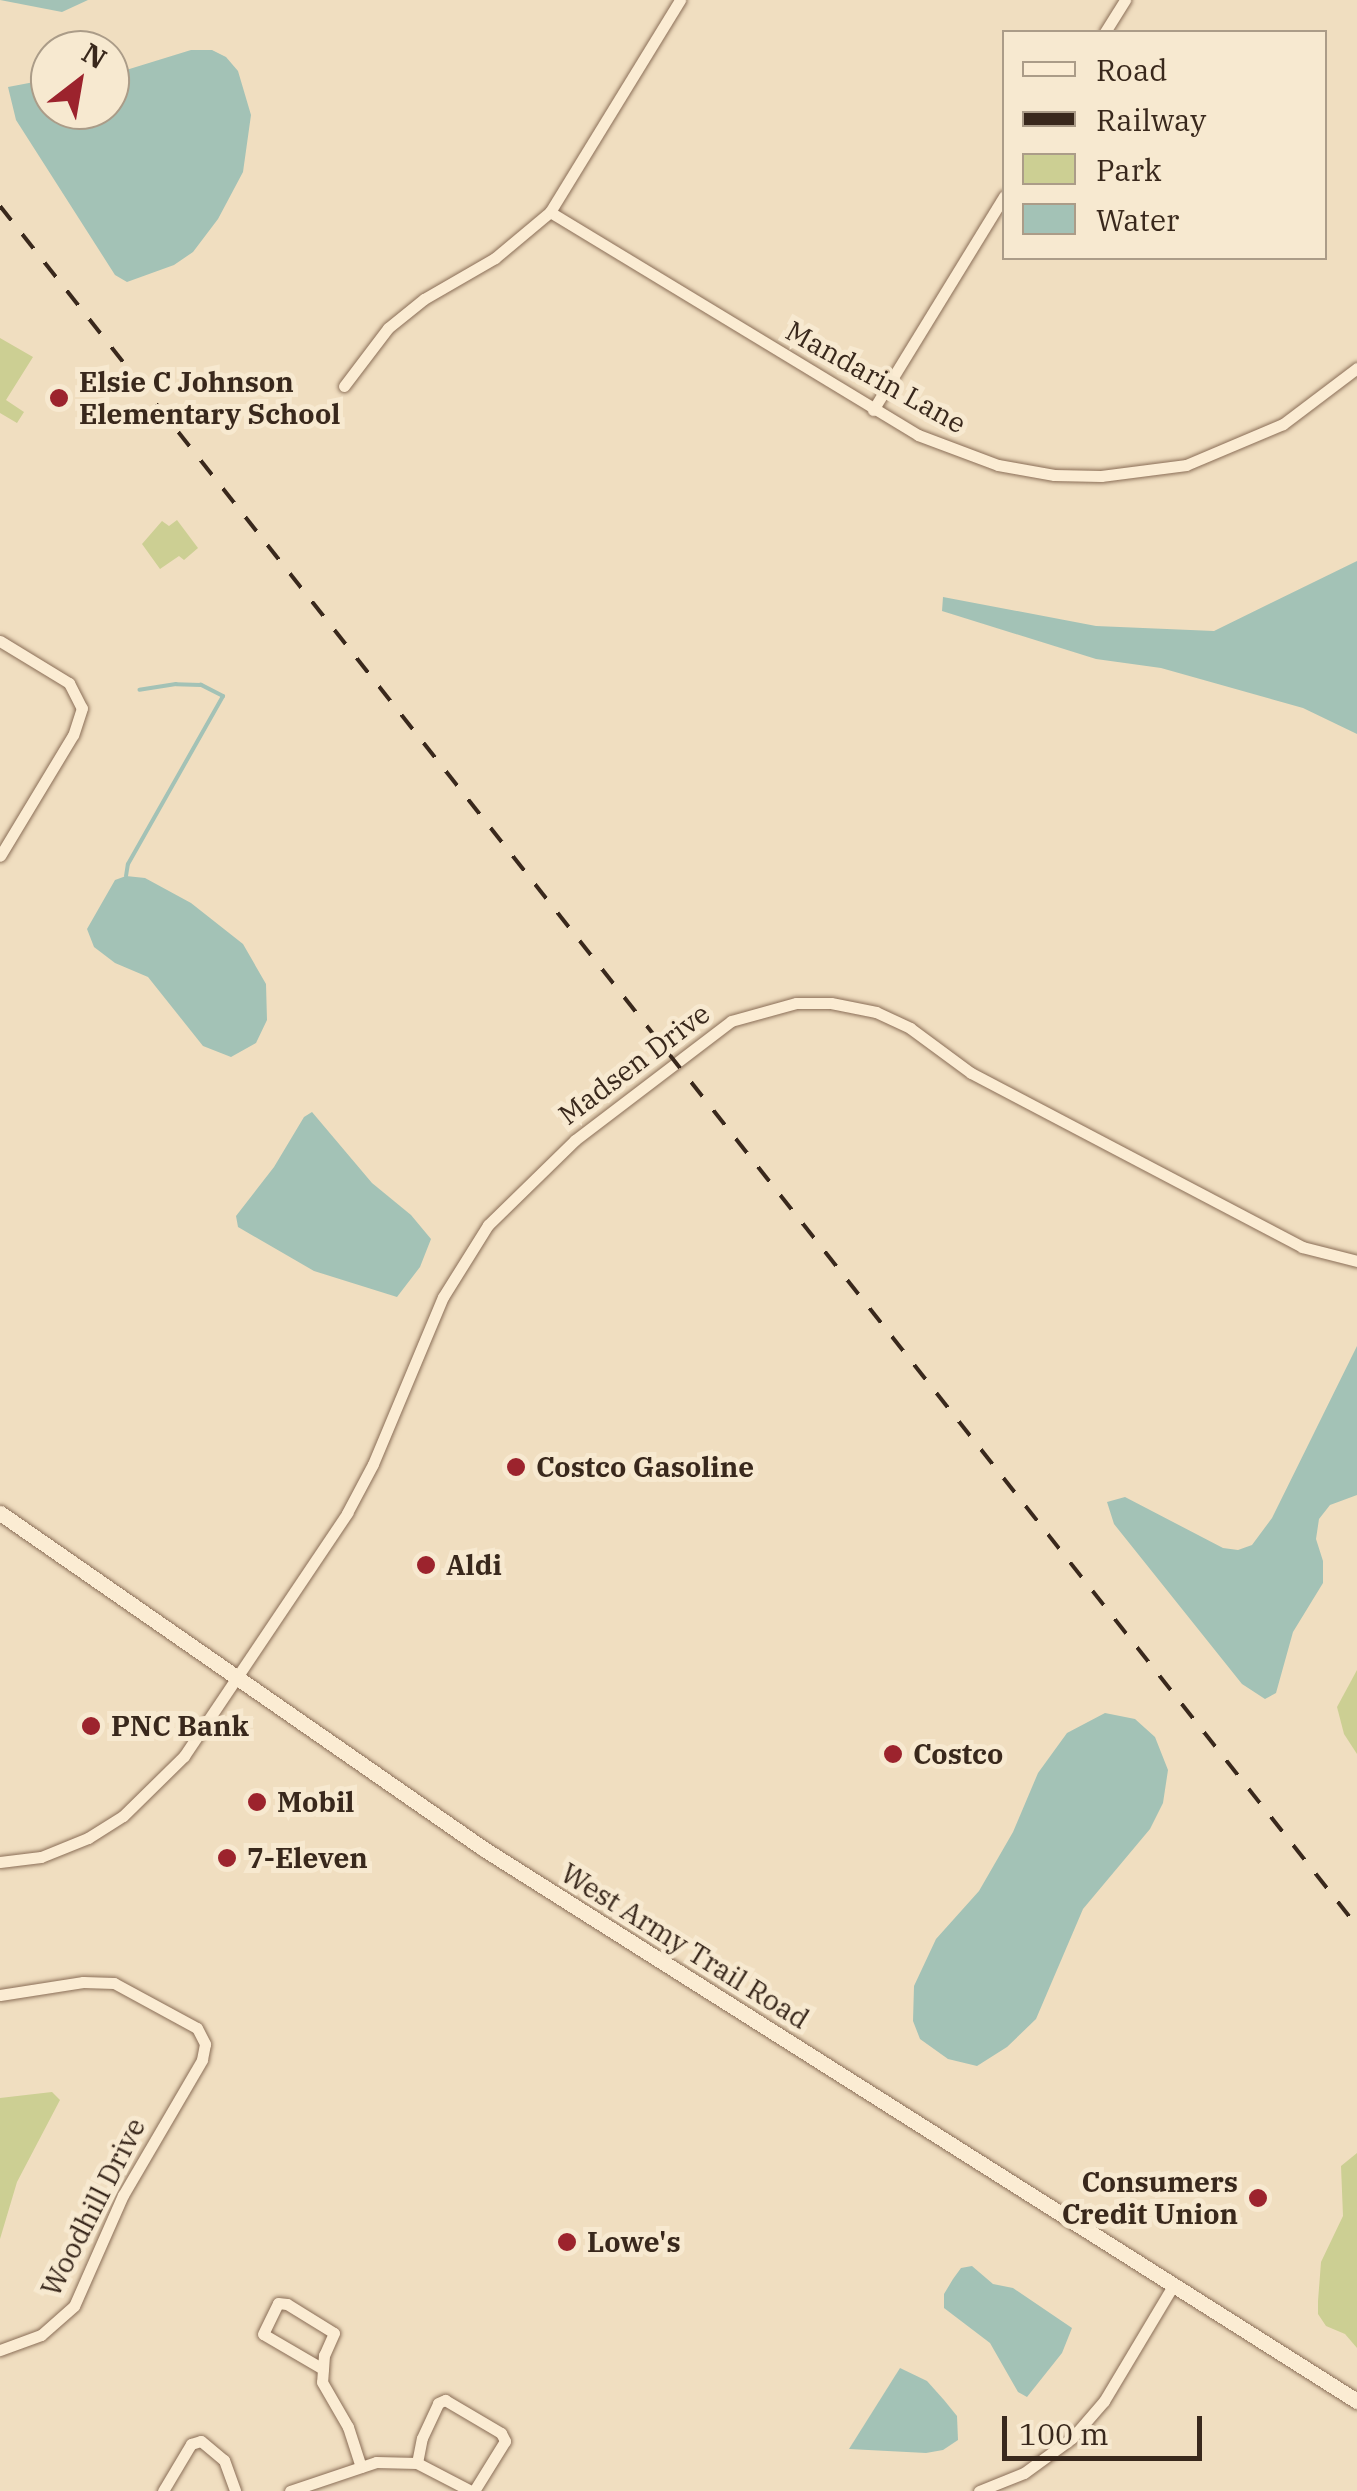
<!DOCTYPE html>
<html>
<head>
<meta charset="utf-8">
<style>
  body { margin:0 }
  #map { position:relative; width:1357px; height:2491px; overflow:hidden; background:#f0dec0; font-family:"IBM Plex Serif",serif }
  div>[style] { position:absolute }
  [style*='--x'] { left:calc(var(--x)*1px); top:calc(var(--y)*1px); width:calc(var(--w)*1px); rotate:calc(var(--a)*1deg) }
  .green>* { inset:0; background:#cccf93 }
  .water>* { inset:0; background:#a3c2b6 }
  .stream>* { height:4px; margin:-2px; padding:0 2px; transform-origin:2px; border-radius:2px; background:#a3c2b6 }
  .roads { filter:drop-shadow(0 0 2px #8a6e57) drop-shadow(0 0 2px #8a6e57) }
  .street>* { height:11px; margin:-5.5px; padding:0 5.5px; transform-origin:5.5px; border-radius:5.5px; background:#fbecd3 }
  .secondary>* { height:15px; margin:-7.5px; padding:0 7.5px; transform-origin:7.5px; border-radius:7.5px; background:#fbecd3 }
  .rail>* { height:4px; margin-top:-2px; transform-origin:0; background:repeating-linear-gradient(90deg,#39281c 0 18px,transparent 0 36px) }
  .dots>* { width:28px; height:28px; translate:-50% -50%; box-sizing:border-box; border:5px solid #f7e9d0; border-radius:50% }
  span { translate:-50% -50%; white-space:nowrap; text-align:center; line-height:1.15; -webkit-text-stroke:10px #f7e9d0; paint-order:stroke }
  .street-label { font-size:28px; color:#39281c }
  .poi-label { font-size:28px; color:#39281c; font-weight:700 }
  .left { translate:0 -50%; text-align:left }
  .right { translate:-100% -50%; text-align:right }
  .legend { position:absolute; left:1002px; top:30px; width:325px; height:230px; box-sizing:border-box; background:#f7e9d0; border:2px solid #ab9c88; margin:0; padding:12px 18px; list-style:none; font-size:30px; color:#39281c }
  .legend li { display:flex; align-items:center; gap:20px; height:50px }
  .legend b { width:50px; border:2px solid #ab9c88 }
  .north { position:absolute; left:30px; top:30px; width:100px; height:100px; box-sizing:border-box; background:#f7e9d0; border:2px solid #ab9c88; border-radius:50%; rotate:31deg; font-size:28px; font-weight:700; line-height:40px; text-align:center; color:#39281c }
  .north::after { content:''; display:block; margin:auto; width:35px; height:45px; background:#9c232d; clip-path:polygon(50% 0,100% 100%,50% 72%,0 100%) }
  .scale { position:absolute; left:1002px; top:2416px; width:200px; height:45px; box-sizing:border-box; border:5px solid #39281c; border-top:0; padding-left:12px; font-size:30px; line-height:35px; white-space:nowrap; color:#39281c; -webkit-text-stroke:8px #f7e9d0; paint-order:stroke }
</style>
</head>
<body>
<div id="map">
  <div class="green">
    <div style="clip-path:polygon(0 338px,33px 357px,6px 400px,24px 412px,17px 423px,0 413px)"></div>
    <div style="clip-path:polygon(177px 520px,198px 548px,184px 560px,179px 556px,160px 569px,142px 544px,162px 521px,169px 526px)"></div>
    <div style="clip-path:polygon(1357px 1670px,1357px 1754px,1344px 1734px,1337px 1707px)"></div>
    <div style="clip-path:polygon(52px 2092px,60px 2100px,17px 2182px,0 2239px,0 2098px)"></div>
    <div style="clip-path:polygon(1357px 2153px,1357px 2348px,1345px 2334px,1326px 2326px,1318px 2314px,1318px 2301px,1321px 2262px,1343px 2216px,1341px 2166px)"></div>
  </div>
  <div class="water">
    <div style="clip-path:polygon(0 0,88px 0,62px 12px)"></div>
    <div style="clip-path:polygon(191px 50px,212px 50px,226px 57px,238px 71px,251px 115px,243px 172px,218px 219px,193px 252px,174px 265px,127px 282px,115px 275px,16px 120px,8px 87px,50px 79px,50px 110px,110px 110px,110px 75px)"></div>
    <div style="clip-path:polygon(1357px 561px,1357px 734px,1303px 708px,1161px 668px,1096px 659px,942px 611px,943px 597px,1096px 626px,1214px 631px)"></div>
    <div style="clip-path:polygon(126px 876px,145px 878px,191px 903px,243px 944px,266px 984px,267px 1020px,256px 1043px,231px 1057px,203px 1046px,148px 977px,115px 963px,94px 947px,87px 929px,115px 880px)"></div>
    <div style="clip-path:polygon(312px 1112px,372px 1183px,411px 1215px,431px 1239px,420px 1267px,397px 1297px,314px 1271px,238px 1227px,236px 1216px,274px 1167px,304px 1117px)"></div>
    <div style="clip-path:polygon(1357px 1346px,1357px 1495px,1330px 1505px,1319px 1519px,1316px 1539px,1323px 1561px,1323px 1583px,1293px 1632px,1276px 1693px,1265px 1699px,1242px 1684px,1114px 1524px,1107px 1502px,1125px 1497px,1223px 1548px,1238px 1550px,1252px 1545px,1272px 1518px)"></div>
    <div style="clip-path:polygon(1105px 1713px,1135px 1719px,1155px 1737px,1168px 1770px,1163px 1803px,1150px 1829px,1083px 1909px,1036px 2019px,1007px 2047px,977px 2066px,948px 2059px,920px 2039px,913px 2021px,914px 1986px,936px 1939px,979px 1891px,1013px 1832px,1038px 1773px,1067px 1733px)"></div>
    <div style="clip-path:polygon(972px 2266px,993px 2284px,1013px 2288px,1072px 2328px,1062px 2353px,1027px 2397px,1018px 2392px,990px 2343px,944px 2308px,944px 2294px,953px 2279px,961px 2268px)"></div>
    <div style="clip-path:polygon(900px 2368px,927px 2381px,944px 2400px,957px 2416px,958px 2440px,943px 2450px,926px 2453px,849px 2449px)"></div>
  </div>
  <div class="stream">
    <div style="--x:126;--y:876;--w:12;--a:-81"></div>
    <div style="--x:128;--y:864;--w:193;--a:-60.5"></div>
    <div style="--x:223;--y:696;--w:25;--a:-153"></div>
    <div style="--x:201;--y:685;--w:25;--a:-178"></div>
    <div style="--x:176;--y:684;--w:37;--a:171"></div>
  </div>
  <div class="roads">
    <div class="street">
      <div style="--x:1105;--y:32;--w:38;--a:-58"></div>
      <div style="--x:550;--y:212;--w:430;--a:31.2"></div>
      <div style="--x:918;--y:435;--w:85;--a:20.6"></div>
      <div style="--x:998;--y:465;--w:57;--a:10.1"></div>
      <div style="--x:1054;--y:475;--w:47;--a:1.2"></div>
      <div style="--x:1101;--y:476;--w:86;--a:-7.4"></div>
      <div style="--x:1186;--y:465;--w:105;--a:-22.9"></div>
      <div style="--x:1283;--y:424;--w:93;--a:-37.1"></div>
      <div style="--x:344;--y:386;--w:73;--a:-52.8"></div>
      <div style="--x:388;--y:328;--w:46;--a:-38.9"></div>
      <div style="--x:424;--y:299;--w:82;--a:-30"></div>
      <div style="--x:495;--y:258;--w:72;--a:-39.9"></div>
      <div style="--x:550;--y:212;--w:249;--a:-58.5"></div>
      <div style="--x:873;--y:410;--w:251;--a:-58.5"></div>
      <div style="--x:0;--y:641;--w:81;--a:31.3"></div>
      <div style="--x:69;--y:683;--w:28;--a:63"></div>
      <div style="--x:82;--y:708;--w:28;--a:108"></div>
      <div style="--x:73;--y:735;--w:141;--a:121.1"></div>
      <div style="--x:0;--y:1862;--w:41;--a:-7"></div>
      <div style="--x:41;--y:1857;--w:51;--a:-22"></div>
      <div style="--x:88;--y:1838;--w:41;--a:-32.2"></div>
      <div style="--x:123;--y:1816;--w:86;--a:-44.5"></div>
      <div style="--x:184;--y:1756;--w:293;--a:-56.1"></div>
      <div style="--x:347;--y:1513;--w:55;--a:-62"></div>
      <div style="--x:373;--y:1464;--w:181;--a:-67.3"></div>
      <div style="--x:443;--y:1297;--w:85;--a:-58"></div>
      <div style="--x:488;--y:1225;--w:122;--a:-44.3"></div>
      <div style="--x:575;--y:1140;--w:196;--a:-37.3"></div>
      <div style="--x:731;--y:1021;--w:67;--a:-15.5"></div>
      <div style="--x:796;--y:1003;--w:35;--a:0"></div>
      <div style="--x:831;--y:1003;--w:46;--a:11.3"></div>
      <div style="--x:876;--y:1012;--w:38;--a:25"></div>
      <div style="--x:910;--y:1028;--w:76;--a:36.4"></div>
      <div style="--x:971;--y:1073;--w:374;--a:27.7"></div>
      <div style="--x:1302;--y:1247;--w:57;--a:14.3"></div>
      <div style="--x:0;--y:1995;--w:84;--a:-8.9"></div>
      <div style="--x:83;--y:1982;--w:31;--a:2"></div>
      <div style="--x:114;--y:1983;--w:94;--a:28.5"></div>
      <div style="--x:197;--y:2028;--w:18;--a:63"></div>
      <div style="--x:205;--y:2044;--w:16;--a:101"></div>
      <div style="--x:202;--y:2060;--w:156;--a:120.3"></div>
      <div style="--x:123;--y:2195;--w:121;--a:113.8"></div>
      <div style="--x:74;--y:2306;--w:44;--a:138.7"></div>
      <div style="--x:41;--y:2335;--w:44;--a:159.9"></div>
      <div style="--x:323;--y:2369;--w:69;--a:-149.7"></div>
      <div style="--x:263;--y:2334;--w:34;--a:-64"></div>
      <div style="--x:278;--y:2303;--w:9;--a:6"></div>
      <div style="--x:287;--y:2304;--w:55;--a:31.7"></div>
      <div style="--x:334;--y:2333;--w:24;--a:114"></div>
      <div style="--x:324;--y:2355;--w:27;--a:94"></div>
      <div style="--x:322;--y:2382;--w:52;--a:60"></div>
      <div style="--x:348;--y:2427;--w:42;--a:72"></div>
      <div style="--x:417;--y:2463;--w:25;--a:-79"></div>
      <div style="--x:422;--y:2438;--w:38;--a:-65"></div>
      <div style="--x:438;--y:2403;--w:8;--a:-23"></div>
      <div style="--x:445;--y:2400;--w:65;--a:30.5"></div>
      <div style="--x:501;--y:2433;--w:9;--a:63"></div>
      <div style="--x:505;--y:2441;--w:59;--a:121.8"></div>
      <div style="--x:163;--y:2491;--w:55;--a:-59.2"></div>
      <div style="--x:191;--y:2444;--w:10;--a:-17"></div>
      <div style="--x:201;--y:2441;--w:30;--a:40"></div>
      <div style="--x:224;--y:2460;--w:33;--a:70"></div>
      <div style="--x:290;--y:2491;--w:91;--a:-18.6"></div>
      <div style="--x:376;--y:2462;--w:41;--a:1.4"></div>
      <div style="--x:417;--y:2463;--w:61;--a:27.4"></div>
      <div style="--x:979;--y:2491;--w:48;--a:-21.8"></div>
      <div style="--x:1024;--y:2473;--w:59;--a:-36.1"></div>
      <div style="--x:1072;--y:2438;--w:49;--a:-49.1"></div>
      <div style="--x:1104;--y:2401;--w:136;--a:-59.1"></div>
    </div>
    <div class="secondary">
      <div style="--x:0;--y:1513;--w:589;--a:34.77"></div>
      <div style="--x:484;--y:1849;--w:1033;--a:32.31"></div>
    </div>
  </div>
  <div class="rail">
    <div style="--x:0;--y:206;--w:2191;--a:51.73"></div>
  </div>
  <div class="dots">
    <div style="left:59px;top:398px;background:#9c232d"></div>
    <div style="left:516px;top:1467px;background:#9c232d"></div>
    <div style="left:426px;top:1565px;background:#9c232d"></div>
    <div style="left:91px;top:1726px;background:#9c232d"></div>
    <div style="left:893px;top:1754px;background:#9c232d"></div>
    <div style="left:257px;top:1802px;background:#9c232d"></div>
    <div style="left:227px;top:1858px;background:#9c232d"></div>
    <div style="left:1258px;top:2198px;background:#9c232d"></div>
    <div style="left:567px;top:2242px;background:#9c232d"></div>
  </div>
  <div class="street-label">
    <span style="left:876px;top:377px;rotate:29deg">Mandarin Lane</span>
    <span style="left:634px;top:1064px;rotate:-37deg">Madsen Drive</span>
    <span style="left:685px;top:1946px;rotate:32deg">West Army Trail Road</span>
    <span style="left:93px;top:2207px;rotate:-63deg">Woodhill Drive</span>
  </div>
  <div class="poi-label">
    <span class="left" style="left:79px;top:398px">Elsie C Johnson<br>Elementary School</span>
    <span class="left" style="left:536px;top:1467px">Costco Gasoline</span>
    <span class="left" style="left:446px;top:1565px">Aldi</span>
    <span class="left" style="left:111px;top:1726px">PNC Bank</span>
    <span class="left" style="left:913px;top:1754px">Costco</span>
    <span class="left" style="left:277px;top:1802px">Mobil</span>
    <span class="left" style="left:247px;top:1858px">7-Eleven</span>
    <span class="right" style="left:1238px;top:2198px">Consumers<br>Credit Union</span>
    <span class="left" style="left:587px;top:2242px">Lowe's</span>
  </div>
  <ul class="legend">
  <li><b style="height:12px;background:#fbecd3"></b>Road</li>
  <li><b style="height:12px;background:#39281c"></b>Railway</li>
  <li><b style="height:28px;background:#cccf93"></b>Park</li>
  <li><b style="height:28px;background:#a3c2b6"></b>Water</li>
  </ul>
  <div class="north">N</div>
  <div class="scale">100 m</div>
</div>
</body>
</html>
